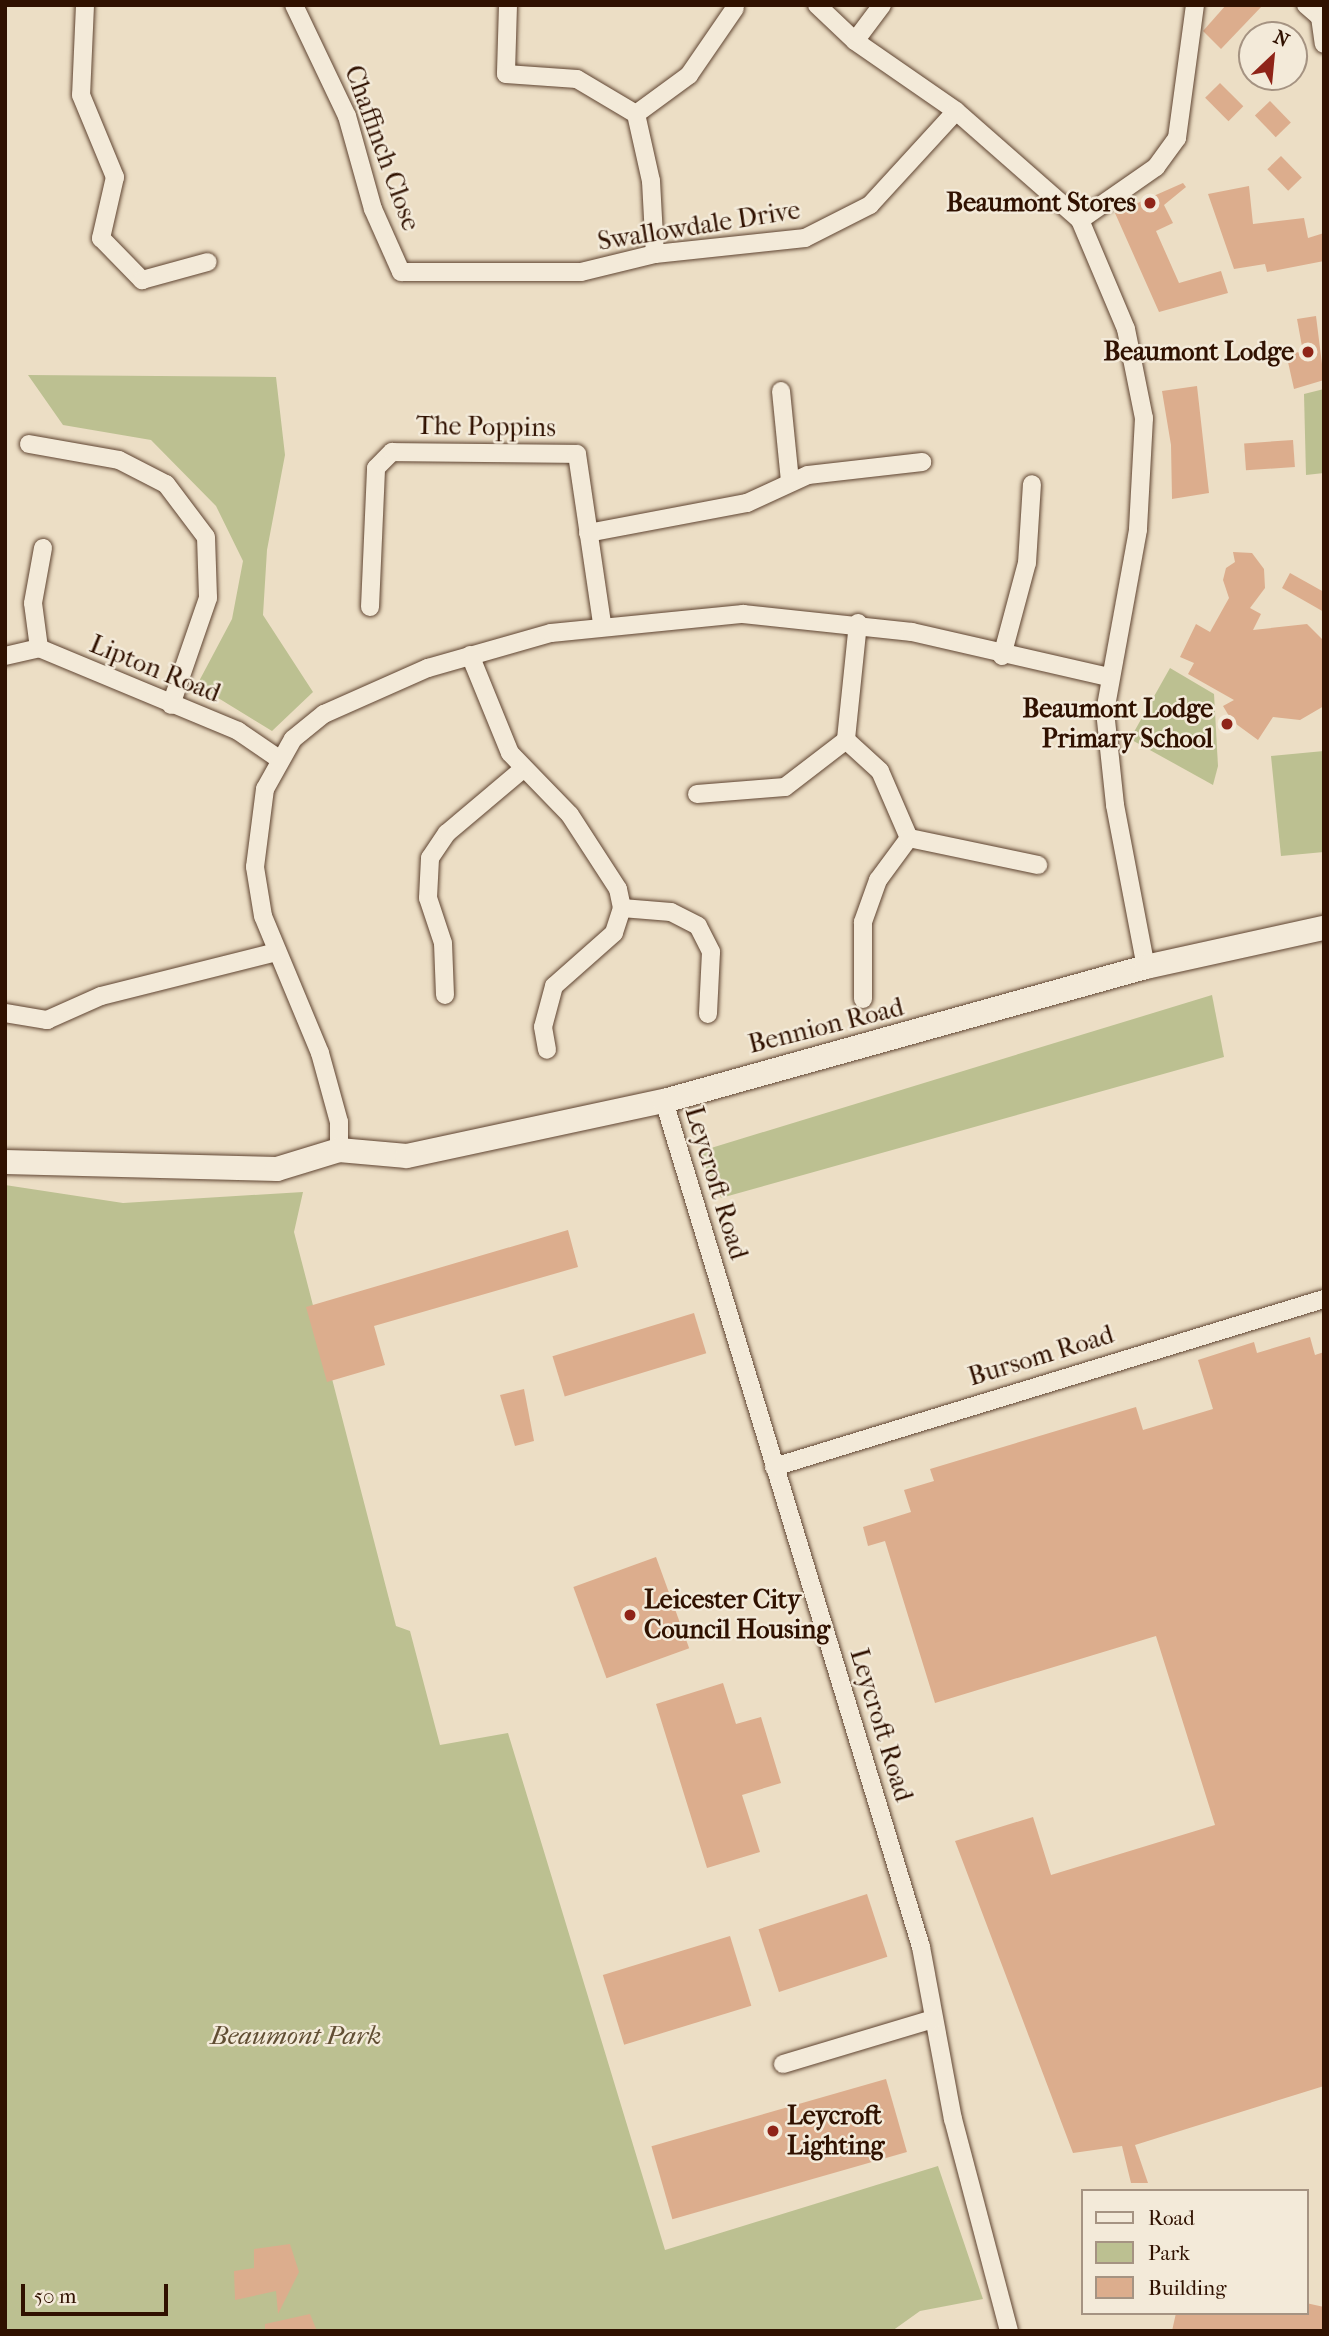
<!DOCTYPE html>
<html>
<head>
<meta charset="utf-8">
<style>
  body { margin:0 }
  #map { position:relative; width:1329px; height:2336px; overflow:hidden; background:#ecdec5; font-family:"IM FELL French Canon",serif }
  div>[style] { position:absolute }
  [style*='--x'] { left:calc(var(--x)*1px); top:calc(var(--y)*1px); width:calc(var(--w)*1px); rotate:calc(var(--a)*1deg) }
  .green>* { inset:0; background:#bcc091 }
  .building>* { inset:0; background:#dcad8d; transform-origin:0 0 }
  .roads { filter:drop-shadow(0 0 2px #5f4431) drop-shadow(0 0 2px #5f4431) }
  .street>* { height:18px; margin:-9px; padding:0 9px; transform-origin:9px; border-radius:9px; background:#f3ead9 }
  .secondary>* { height:24px; margin:-12px; padding:0 12px; transform-origin:12px; border-radius:12px; background:#f3ead9 }
  .dots>* { width:19px; height:19px; translate:-50% -50%; box-sizing:border-box; border:4px solid #f3ead9; border-radius:50% }
  span { translate:-50% -50%; white-space:nowrap; text-align:center; line-height:1.15; -webkit-text-stroke:5px #f3ead9; paint-order:stroke }
  .street-label { font-size:26px; color:#301100 }
  .poi-label { font-size:26px; color:#301100; font-weight:700 }
  .right { translate:-100% -50%; text-align:right }
  .left { translate:0 -50%; text-align:left }
  .park-label { font-size:26px; color:#614e33; font-style:italic }
  .frame { position:absolute; inset:0; border:7px solid #301100; pointer-events:none }
  .legend { position:absolute; left:1081px; top:2189px; width:228px; height:126px; box-sizing:border-box; background:#f3ead9; border:2px solid #a59382; margin:0; padding:9px 12px; list-style:none; font-size:21px; color:#301100 }
  .legend li { display:flex; align-items:center; gap:14px; height:35px }
  .legend b { width:35px; border:2px solid #a59382 }
  .north { position:absolute; left:1238px; top:21px; width:70px; height:70px; box-sizing:border-box; background:#f3ead9; border:2px solid #a59382; border-radius:50%; rotate:26deg; font-size:19px; font-weight:700; line-height:28px; text-align:center; color:#301100 }
  .north::after { content:''; display:block; margin:auto; width:24px; height:32px; background:#8f2418; clip-path:polygon(50% 0,100% 100%,50% 72%,0 100%) }
  .scale { position:absolute; left:21px; top:2284px; width:147px; height:32px; box-sizing:border-box; border:4px solid #301100; border-top:0; padding-left:9px; font-size:21px; line-height:24px; white-space:nowrap; color:#301100; -webkit-text-stroke:5px #f3ead9; paint-order:stroke }
</style>
</head>
<body>
<div id="map">
  <div class="green">
    <div style="clip-path:polygon(28px 375px,276px 377px,285px 455px,267px 550px,263px 615px,313px 692px,272px 731px,197px 685px,232px 619px,243px 561px,216px 506px,151px 440px,63px 425px)"></div>
    <div style="clip-path:polygon(1324px 389px,1324px 473px,1306px 475px,1304px 394px)"></div>
    <div style="clip-path:polygon(1170px 668px,1214px 694px,1218px 766px,1213px 785px,1130px 739px)"></div>
    <div style="clip-path:polygon(1324px 751px,1324px 852px,1281px 856px,1271px 756px)"></div>
    <div style="clip-path:polygon(1212px 995px,1224px 1057px,721px 1198px,698px 1152px)"></div>
    <div style="clip-path:polygon(5px 1185px,123px 1203px,303px 1192px,294px 1232px,396px 1626px,410px 1631px,440px 1745px,508px 1733px,665px 2250px,938px 2166px,983px 2299px,920px 2311px,892px 2331px,5px 2331px)"></div>
  </div>
  <div class="building">
    <div style="clip-path:polygon(1226px 5px,1263px 5px,1221px 49px,1203px 31px)"></div>
    <div style="left:1220px;top:83px;width:33px;height:21px;rotate:45deg"></div>
    <div style="left:1270px;top:101px;width:30px;height:21px;rotate:46deg"></div>
    <div style="left:1281px;top:156px;width:30px;height:19px;rotate:46deg"></div>
    <div style="clip-path:polygon(1183px 183px,1186px 187px,1164px 205px,1173px 223px,1156px 231px,1179px 283px,1221px 271px,1228px 293px,1159px 312px,1115px 213px)"></div>
    <div style="clip-path:polygon(1249px 186px,1253px 224px,1304px 218px,1308px 238px,1324px 233px,1324px 261px,1267px 272px,1265px 264px,1234px 269px,1208px 194px)"></div>
    <div style="clip-path:polygon(1316px 316px,1324px 380px,1294px 389px,1286px 353px,1303px 352px,1297px 319px)"></div>
    <div style="clip-path:polygon(1197px 386px,1209px 493px,1172px 499px,1171px 445px,1162px 391px)"></div>
    <div style="left:1293px;top:440px;width:27px;height:49px;rotate:86deg"></div>
    <div style="clip-path:polygon(1233px 552px,1252px 553px,1264px 569px,1265px 588px,1250px 608px,1261px 614px,1253px 630px,1307px 624px,1324px 641px,1324px 706px,1300px 720px,1273px 717px,1258px 740px,1232px 721px,1223px 706px,1234px 700px,1188px 674px,1194px 663px,1180px 657px,1196px 624px,1210px 632px,1229px 598px,1223px 580px,1226px 568px,1235px 562px)"></div>
    <div style="clip-path:polygon(1290px 573px,1324px 592px,1324px 612px,1282px 588px)"></div>
    <div style="clip-path:polygon(568px 1230px,578px 1267px,374px 1326px,385px 1365px,327px 1382px,306px 1307px)"></div>
    <div style="left:694px;top:1313px;width:42px;height:148px;rotate:73deg"></div>
    <div style="clip-path:polygon(1310px 1337px,1315px 1355px,1324px 1352px,1324px 2086px,1135px 2145px,1148px 2183px,1131px 2183px,1122px 2146px,1073px 2153px,955px 1841px,1033px 1817px,1051px 1875px,1215px 1825px,1156px 1636px,935px 1703px,885px 1541px,868px 1546px,863px 1527px,911px 1512px,904px 1490px,934px 1481px,930px 1469px,1136px 1407px,1143px 1430px,1213px 1409px,1198px 1360px,1254px 1342px,1257px 1353px)"></div>
    <div style="clip-path:polygon(524px 1389px,534px 1441px,515px 1446px,500px 1395px)"></div>
    <div style="left:656px;top:1557px;width:97px;height:88px;rotate:70deg"></div>
    <div style="clip-path:polygon(723px 1683px,736px 1724px,761px 1717px,781px 1783px,742px 1795px,760px 1852px,707px 1868px,656px 1704px)"></div>
    <div style="left:867px;top:1894px;width:66px;height:114px;rotate:72deg"></div>
    <div style="left:730px;top:1936px;width:73px;height:133px;rotate:73deg"></div>
    <div style="left:886px;top:2079px;width:76px;height:244px;rotate:74deg"></div>
    <div style="clip-path:polygon(290px 2244px,299px 2272px,278px 2314px,276px 2291px,235px 2300px,234px 2271px,254px 2268px,254px 2249px)"></div>
    <div style="clip-path:polygon(1306px 2303px,1324px 2307px,1324px 2331px,1172px 2331px,1176px 2313px,1306px 2313px)"></div>
    <div style="clip-path:polygon(310px 2314px,317px 2331px,265px 2331px,265px 2324px)"></div>
  </div>
  <div class="roads">
    <div class="street">
      <div style="--x:85;--y:5;--w:90;--a:92.5"></div>
      <div style="--x:81;--y:95;--w:89;--a:67.5"></div>
      <div style="--x:115;--y:177;--w:63;--a:102.9"></div>
      <div style="--x:101;--y:238;--w:59;--a:45.7"></div>
      <div style="--x:142;--y:280;--w:68;--a:-15.3"></div>
      <div style="--x:294;--y:5;--w:123;--a:64.5"></div>
      <div style="--x:347;--y:116;--w:97;--a:74.4"></div>
      <div style="--x:373;--y:209;--w:69;--a:66"></div>
      <div style="--x:401;--y:272;--w:180;--a:0"></div>
      <div style="--x:581;--y:272;--w:76;--a:-13.7"></div>
      <div style="--x:655;--y:254;--w:151;--a:-6.1"></div>
      <div style="--x:805;--y:238;--w:73;--a:-26.9"></div>
      <div style="--x:870;--y:205;--w:127;--a:-47.5"></div>
      <div style="--x:508;--y:5;--w:69;--a:91.7"></div>
      <div style="--x:506;--y:74;--w:71;--a:4"></div>
      <div style="--x:577;--y:79;--w:69;--a:30.7"></div>
      <div style="--x:636;--y:114;--w:69;--a:77.4"></div>
      <div style="--x:651;--y:181;--w:73;--a:86.9"></div>
      <div style="--x:817;--y:5;--w:52;--a:43.5"></div>
      <div style="--x:855;--y:41;--w:123;--a:34.7"></div>
      <div style="--x:956;--y:111;--w:165;--a:41.3"></div>
      <div style="--x:1080;--y:220;--w:118;--a:67.1"></div>
      <div style="--x:1126;--y:329;--w:91;--a:78.6"></div>
      <div style="--x:1144;--y:418;--w:112;--a:93.1"></div>
      <div style="--x:1138;--y:530;--w:184;--a:100.3"></div>
      <div style="--x:1105;--y:711;--w:95;--a:83.9"></div>
      <div style="--x:1115;--y:805;--w:165;--a:79.2"></div>
      <div style="--x:1306;--y:5;--w:18;--a:41"></div>
      <div style="--x:1320;--y:17;--w:27;--a:82"></div>
      <div style="--x:855;--y:41;--w:45;--a:-53.1"></div>
      <div style="--x:636;--y:114;--w:66;--a:-36.3"></div>
      <div style="--x:689;--y:75;--w:81;--a:-55.5"></div>
      <div style="--x:1080;--y:220;--w:93;--a:-34.9"></div>
      <div style="--x:1156;--y:167;--w:36;--a:-54"></div>
      <div style="--x:1177;--y:138;--w:134;--a:-82.3"></div>
      <div style="--x:781;--y:391;--w:90;--a:84.3"></div>
      <div style="--x:29;--y:444;--w:91;--a:10.1"></div>
      <div style="--x:119;--y:460;--w:53;--a:27.1"></div>
      <div style="--x:166;--y:484;--w:66;--a:53"></div>
      <div style="--x:206;--y:537;--w:61;--a:88.1"></div>
      <div style="--x:208;--y:598;--w:113;--a:109.1"></div>
      <div style="--x:588;--y:533;--w:162;--a:-10.7"></div>
      <div style="--x:747;--y:503;--w:67;--a:-24.7"></div>
      <div style="--x:808;--y:475;--w:115;--a:-6.5"></div>
      <div style="--x:370;--y:607;--w:139;--a:-87.5"></div>
      <div style="--x:376;--y:468;--w:23;--a:-45"></div>
      <div style="--x:392;--y:452;--w:185;--a:0.6"></div>
      <div style="--x:577;--y:454;--w:172;--a:81.6"></div>
      <div style="--x:858;--y:623;--w:118;--a:95.9"></div>
      <div style="--x:846;--y:740;--w:46;--a:42.4"></div>
      <div style="--x:880;--y:771;--w:73;--a:66.6"></div>
      <div style="--x:909;--y:838;--w:52;--a:126.4"></div>
      <div style="--x:878;--y:880;--w:45;--a:109.7"></div>
      <div style="--x:863;--y:922;--w:77;--a:90"></div>
      <div style="--x:39;--y:648;--w:45;--a:-97.6"></div>
      <div style="--x:33;--y:603;--w:56;--a:-79.7"></div>
      <div style="--x:470;--y:655;--w:106;--a:67.8"></div>
      <div style="--x:510;--y:753;--w:86;--a:45.9"></div>
      <div style="--x:570;--y:815;--w:88;--a:57"></div>
      <div style="--x:618;--y:889;--w:19;--a:78"></div>
      <div style="--x:622;--y:908;--w:26;--a:108"></div>
      <div style="--x:614;--y:933;--w:80;--a:138.5"></div>
      <div style="--x:554;--y:986;--w:42;--a:105"></div>
      <div style="--x:543;--y:1027;--w:23;--a:80"></div>
      <div style="--x:5;--y:656;--w:35;--a:-13"></div>
      <div style="--x:39;--y:648;--w:216;--a:22.6"></div>
      <div style="--x:238;--y:731;--w:50;--a:34.3"></div>
      <div style="--x:1002;--y:656;--w:96;--a:-75"></div>
      <div style="--x:1027;--y:563;--w:79;--a:-86.4"></div>
      <div style="--x:697;--y:794;--w:88;--a:-4.5"></div>
      <div style="--x:785;--y:787;--w:77;--a:-37.6"></div>
      <div style="--x:909;--y:838;--w:132;--a:11.8"></div>
      <div style="--x:622;--y:908;--w:49;--a:4.7"></div>
      <div style="--x:671;--y:912;--w:30;--a:27"></div>
      <div style="--x:698;--y:926;--w:29;--a:63"></div>
      <div style="--x:711;--y:952;--w:62;--a:92.8"></div>
      <div style="--x:445;--y:995;--w:52;--a:-92.2"></div>
      <div style="--x:443;--y:943;--w:47;--a:-108.4"></div>
      <div style="--x:428;--y:898;--w:40;--a:-87.1"></div>
      <div style="--x:430;--y:858;--w:30;--a:-56"></div>
      <div style="--x:447;--y:833;--w:99;--a:-40.1"></div>
      <div style="--x:5;--y:1013;--w:43;--a:9.5"></div>
      <div style="--x:47;--y:1020;--w:59;--a:-24"></div>
      <div style="--x:101;--y:996;--w:180;--a:-14.1"></div>
      <div style="--x:664;--y:1101;--w:884;--a:73.1"></div>
      <div style="--x:921;--y:1947;--w:175;--a:79.5"></div>
      <div style="--x:953;--y:2119;--w:219;--a:75.2"></div>
      <div style="--x:339;--y:1150;--w:28;--a:-90"></div>
      <div style="--x:339;--y:1122;--w:72;--a:-105.4"></div>
      <div style="--x:320;--y:1053;--w:148;--a:-112.6"></div>
      <div style="--x:263;--y:916;--w:50;--a:-99.3"></div>
      <div style="--x:255;--y:867;--w:79;--a:-82.7"></div>
      <div style="--x:265;--y:789;--w:57;--a:-60.8"></div>
      <div style="--x:293;--y:739;--w:40;--a:-39"></div>
      <div style="--x:324;--y:714;--w:114;--a:-23.9"></div>
      <div style="--x:428;--y:668;--w:128;--a:-15.9"></div>
      <div style="--x:551;--y:633;--w:193;--a:-5.7"></div>
      <div style="--x:743;--y:614;--w:170;--a:6.1"></div>
      <div style="--x:912;--y:632;--w:201;--a:12.9"></div>
      <div style="--x:774;--y:1467;--w:575;--a:-16.99"></div>
      <div style="--x:783;--y:2064;--w:157;--a:-16.7"></div>
    </div>
    <div class="secondary">
      <div style="--x:5;--y:1162;--w:272;--a:1.5"></div>
      <div style="--x:277;--y:1169;--w:65;--a:-17"></div>
      <div style="--x:339;--y:1150;--w:68;--a:5"></div>
      <div style="--x:407;--y:1156;--w:263;--a:-12.1"></div>
      <div style="--x:664;--y:1101;--w:500;--a:-15.54"></div>
      <div style="--x:1146;--y:967;--w:182;--a:-12.4"></div>
    </div>
  </div>
  <div class="dots">
    <div style="left:1150px;top:203px;background:#8f2418"></div>
    <div style="left:1308px;top:352px;background:#8f2418"></div>
    <div style="left:1227px;top:724px;background:#8f2418"></div>
    <div style="left:630px;top:1615px;background:#8f2418"></div>
    <div style="left:773px;top:2131px;background:#8f2418"></div>
  </div>
  <div class="street-label">
    <span style="left:382px;top:148px;rotate:70deg">Chaffinch Close</span>
    <span style="left:699px;top:226px;rotate:-9deg">Swallowdale Drive</span>
    <span style="left:486px;top:427px;rotate:1deg">The Poppins</span>
    <span style="left:155px;top:669px;rotate:22deg">Lipton Road</span>
    <span style="left:826px;top:1026px;rotate:-14deg">Bennion Road</span>
    <span style="left:716px;top:1183px;rotate:73deg">Leycroft Road</span>
    <span style="left:1041px;top:1356px;rotate:-17deg">Bursom Road</span>
    <span style="left:881px;top:1725px;rotate:73deg">Leycroft Road</span>
  </div>
  <div class="poi-label">
    <span class="right" style="left:1136px;top:203px">Beaumont Stores</span>
    <span class="right" style="left:1294px;top:352px">Beaumont Lodge</span>
    <span class="right" style="left:1213px;top:724px">Beaumont Lodge<br>Primary School</span>
    <span class="left" style="left:644px;top:1615px">Leicester City<br>Council Housing</span>
    <span class="left" style="left:787px;top:2131px">Leycroft<br>Lighting</span>
  </div>
  <div class="park-label">
    <span style="left:296px;top:2036px">Beaumont Park</span>
  </div>
  <div class="frame"></div>
  <ul class="legend">
  <li><b style="height:9px;background:#f3ead9"></b>Road</li>
  <li><b style="height:19px;background:#bcc091"></b>Park</li>
  <li><b style="height:19px;background:#dcad8d"></b>Building</li>
  </ul>
  <div class="north">N</div>
  <div class="scale">50 m</div>
</div>
</body>
</html>
